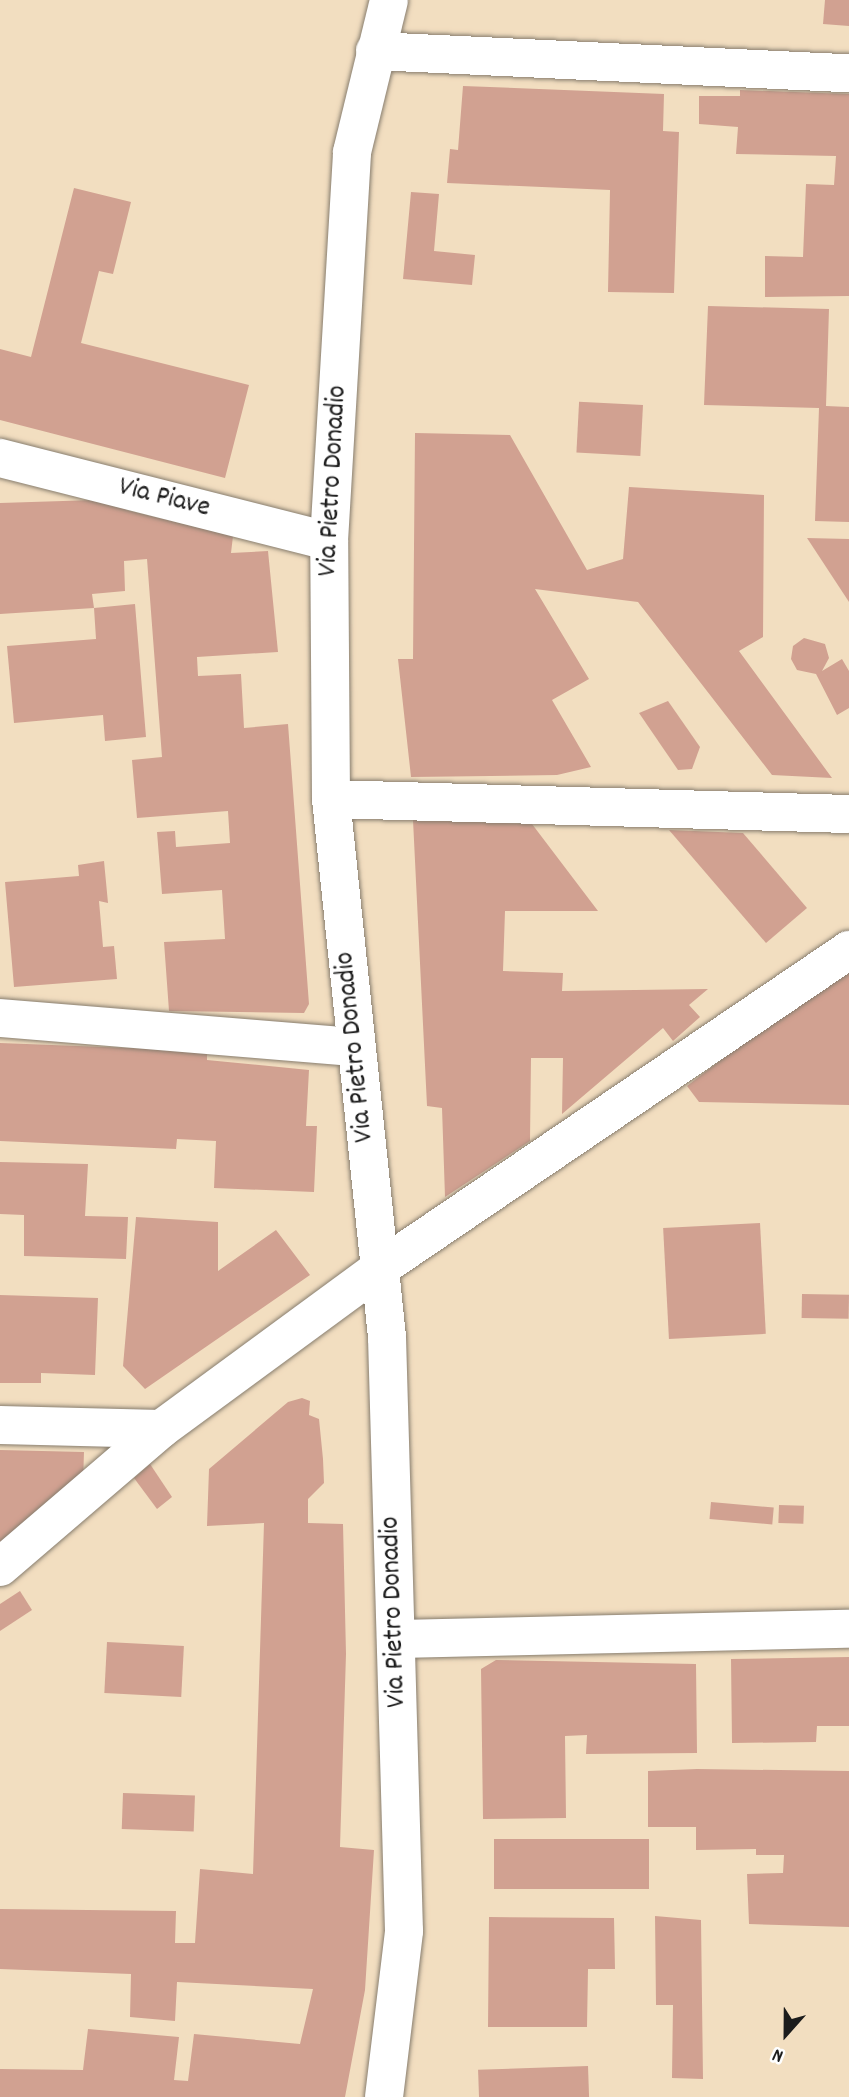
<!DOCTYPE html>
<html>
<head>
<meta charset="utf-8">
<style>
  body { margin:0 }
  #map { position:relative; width:849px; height:2097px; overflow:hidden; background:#f2dec0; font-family:Dekko,sans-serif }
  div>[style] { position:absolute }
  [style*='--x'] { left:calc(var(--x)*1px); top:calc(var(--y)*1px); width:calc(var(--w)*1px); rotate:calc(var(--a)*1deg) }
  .building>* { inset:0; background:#d1a191; transform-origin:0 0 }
  .roads { filter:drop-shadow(0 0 2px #877d6e) drop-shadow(0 0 2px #877d6e) }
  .street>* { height:38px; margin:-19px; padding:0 19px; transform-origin:19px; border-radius:19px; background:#fff }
  .secondary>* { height:38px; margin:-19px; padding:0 19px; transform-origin:19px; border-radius:19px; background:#fff }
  span { translate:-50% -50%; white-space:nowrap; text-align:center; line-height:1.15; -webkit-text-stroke:5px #fff; paint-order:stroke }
  .street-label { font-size:28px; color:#1c1c1c }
  .north { position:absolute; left:751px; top:1999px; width:70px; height:70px; -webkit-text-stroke:5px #fff; paint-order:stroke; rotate:201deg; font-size:19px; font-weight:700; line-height:28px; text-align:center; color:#1c1c1c }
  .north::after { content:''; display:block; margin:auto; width:24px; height:32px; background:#1c1c1c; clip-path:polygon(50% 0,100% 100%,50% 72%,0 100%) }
</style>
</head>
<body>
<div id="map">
  <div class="building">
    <div style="clip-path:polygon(825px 0,849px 0,849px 26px,823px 24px)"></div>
    <div style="clip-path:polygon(463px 86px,664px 94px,663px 131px,679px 132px,674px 293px,608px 292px,610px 190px,447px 183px,450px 149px,458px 150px)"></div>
    <div style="clip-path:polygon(740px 90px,849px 94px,849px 296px,765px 297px,765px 256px,803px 257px,806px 184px,834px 185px,836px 156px,736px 154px,738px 127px,699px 124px,699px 96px,740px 96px)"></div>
    <div style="clip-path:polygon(74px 188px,131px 202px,113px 274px,99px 271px,81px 343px,249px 385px,225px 478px,0 420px,0 349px,31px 357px)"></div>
    <div style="clip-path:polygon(411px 192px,439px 194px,434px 251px,475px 255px,472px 285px,403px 279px)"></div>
    <div style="clip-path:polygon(708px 306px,829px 309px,826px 406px,849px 407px,849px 522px,815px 521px,819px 408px,704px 405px)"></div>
    <div style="left:643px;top:405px;width:51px;height:64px;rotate:93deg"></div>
    <div style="clip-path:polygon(415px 433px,510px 435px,587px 570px,623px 559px,629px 487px,764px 495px,763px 637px,739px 651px,832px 778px,772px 775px,638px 602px,535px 589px,589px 679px,552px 700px,591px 767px,557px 775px,411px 777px,398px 659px,413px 659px)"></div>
    <div style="clip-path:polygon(126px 499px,126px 510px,233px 536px,231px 553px,268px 551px,278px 652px,197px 657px,198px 676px,241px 674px,244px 728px,288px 724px,309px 1004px,304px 1013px,169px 1011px,164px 942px,225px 939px,222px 890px,162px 894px,157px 832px,175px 831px,176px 847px,230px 843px,228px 811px,137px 818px,132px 760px,162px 757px,147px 559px,124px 561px,125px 591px,92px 594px,94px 608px,0 614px,0 503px)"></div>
    <div style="clip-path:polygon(807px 538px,849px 539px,849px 602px)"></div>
    <div style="clip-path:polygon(135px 604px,146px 737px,105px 741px,103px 715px,14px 723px,7px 646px,96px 639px,94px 608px)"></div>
    <div style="clip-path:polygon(804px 638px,825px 644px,829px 658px,822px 671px,842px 659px,849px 671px,849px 708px,837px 715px,816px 674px,797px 670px,791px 659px,793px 646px)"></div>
    <div style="clip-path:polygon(668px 701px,700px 747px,692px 769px,678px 770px,639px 713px)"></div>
    <div style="clip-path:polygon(413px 820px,532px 824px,598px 911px,505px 911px,503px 971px,563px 973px,562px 991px,708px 989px,689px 1005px,700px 1017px,673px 1041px,663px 1028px,562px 1114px,563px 1058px,531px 1058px,530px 1141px,445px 1197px,442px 1108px,427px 1106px)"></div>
    <div style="clip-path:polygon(669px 830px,743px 833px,807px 908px,766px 943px)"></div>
    <div style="clip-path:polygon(104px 861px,108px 903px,99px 901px,103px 947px,114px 946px,117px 979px,14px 987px,5px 882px,79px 876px,78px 865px)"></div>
    <div style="clip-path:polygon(849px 962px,849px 1105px,699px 1102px,687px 1086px)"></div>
    <div style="clip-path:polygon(0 1043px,207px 1051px,207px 1060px,309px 1070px,306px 1126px,317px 1126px,314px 1192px,214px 1188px,216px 1141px,177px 1139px,176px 1149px,0 1141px)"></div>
    <div style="clip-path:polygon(0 1162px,88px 1164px,85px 1216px,128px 1217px,126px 1259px,24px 1256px,24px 1215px,0 1214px)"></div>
    <div style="clip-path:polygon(136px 1217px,218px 1222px,218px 1271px,276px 1230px,310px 1275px,145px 1389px,123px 1366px)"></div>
    <div style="left:760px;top:1223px;width:111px;height:97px;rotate:87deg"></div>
    <div style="left:802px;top:1294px;width:47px;height:24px;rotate:1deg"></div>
    <div style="clip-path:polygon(0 1295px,98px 1298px,95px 1375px,41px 1373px,41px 1383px,0 1383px)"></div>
    <div style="clip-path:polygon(302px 1398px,310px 1401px,309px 1415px,319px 1419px,323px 1459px,324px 1483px,308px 1499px,308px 1523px,343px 1524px,346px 1654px,340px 1847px,374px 1850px,365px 1990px,345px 2097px,0 2097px,0 2069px,83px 2070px,88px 2029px,179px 2037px,174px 2080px,188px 2081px,194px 2034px,300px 2044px,313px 1989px,177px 1982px,175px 2021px,130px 2017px,131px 1974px,0 1969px,0 1909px,176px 1911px,175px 1943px,195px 1943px,200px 1869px,253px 1874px,264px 1523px,207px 1526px,209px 1469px,288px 1402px)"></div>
    <div style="clip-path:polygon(0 1450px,84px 1452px,83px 1482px,0 1550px)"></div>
    <div style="clip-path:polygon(150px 1464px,172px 1497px,157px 1509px,134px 1478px)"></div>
    <div style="left:711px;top:1502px;width:63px;height:17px;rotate:5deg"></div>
    <div style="left:779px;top:1505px;width:25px;height:18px;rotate:2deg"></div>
    <div style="clip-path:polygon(20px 1591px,32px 1610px,0 1631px,0 1604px)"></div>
    <div style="left:107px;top:1642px;width:77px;height:51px;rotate:3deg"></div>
    <div style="clip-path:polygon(849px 1657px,849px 1726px,817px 1726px,816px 1742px,732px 1743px,731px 1659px)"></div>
    <div style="clip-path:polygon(496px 1660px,696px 1664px,697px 1753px,586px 1754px,587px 1735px,565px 1736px,566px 1818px,483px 1819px,481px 1669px)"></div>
    <div style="clip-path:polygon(697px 1769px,849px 1771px,849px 1927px,749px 1924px,747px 1874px,783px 1873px,784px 1855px,756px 1855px,756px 1849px,696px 1850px,696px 1827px,648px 1827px,648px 1771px)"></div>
    <div style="left:123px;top:1793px;width:72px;height:36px;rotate:2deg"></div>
    <div style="left:494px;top:1839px;width:155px;height:50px"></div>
    <div style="clip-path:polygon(655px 1916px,701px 1920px,703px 2079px,672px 2078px,673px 2005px,656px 2005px)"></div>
    <div style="clip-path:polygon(489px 1917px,614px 1918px,615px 1969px,588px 1969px,587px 2027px,488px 2027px)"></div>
    <div style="left:588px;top:2066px;width:31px;height:110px;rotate:88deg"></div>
  </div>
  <div class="roads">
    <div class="street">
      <div style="--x:375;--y:51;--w:475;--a:2.7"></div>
      <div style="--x:0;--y:458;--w:339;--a:14.2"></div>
      <div style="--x:331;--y:799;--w:518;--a:1.66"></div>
      <div style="--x:0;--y:1018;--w:357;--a:4.7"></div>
      <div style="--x:0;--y:1425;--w:161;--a:1.4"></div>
      <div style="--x:0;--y:1567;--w:212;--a:-40.6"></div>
      <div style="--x:161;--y:1429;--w:272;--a:-36.3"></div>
      <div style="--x:380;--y:1268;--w:567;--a:-34.14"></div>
      <div style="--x:396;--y:1639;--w:453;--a:-1.3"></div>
    </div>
    <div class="secondary">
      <div style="--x:384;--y:2097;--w:167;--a:-83.1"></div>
      <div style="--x:404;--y:1931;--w:594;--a:-91.64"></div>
      <div style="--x:387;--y:1337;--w:541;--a:-95.94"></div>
      <div style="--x:331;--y:799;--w:258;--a:-90.4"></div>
      <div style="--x:329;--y:541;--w:390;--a:-86.6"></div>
      <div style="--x:352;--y:152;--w:156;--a:-76.3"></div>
    </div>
  </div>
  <div class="street-label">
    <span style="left:334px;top:481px;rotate:-87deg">Via Pietro Donadio</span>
    <span style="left:164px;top:499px;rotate:14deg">Via Piave</span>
    <span style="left:356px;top:1047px;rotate:-96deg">Via Pietro Donadio</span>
    <span style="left:395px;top:1612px;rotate:-92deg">Via Pietro Donadio</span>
  </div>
  <div class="north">N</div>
</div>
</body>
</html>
